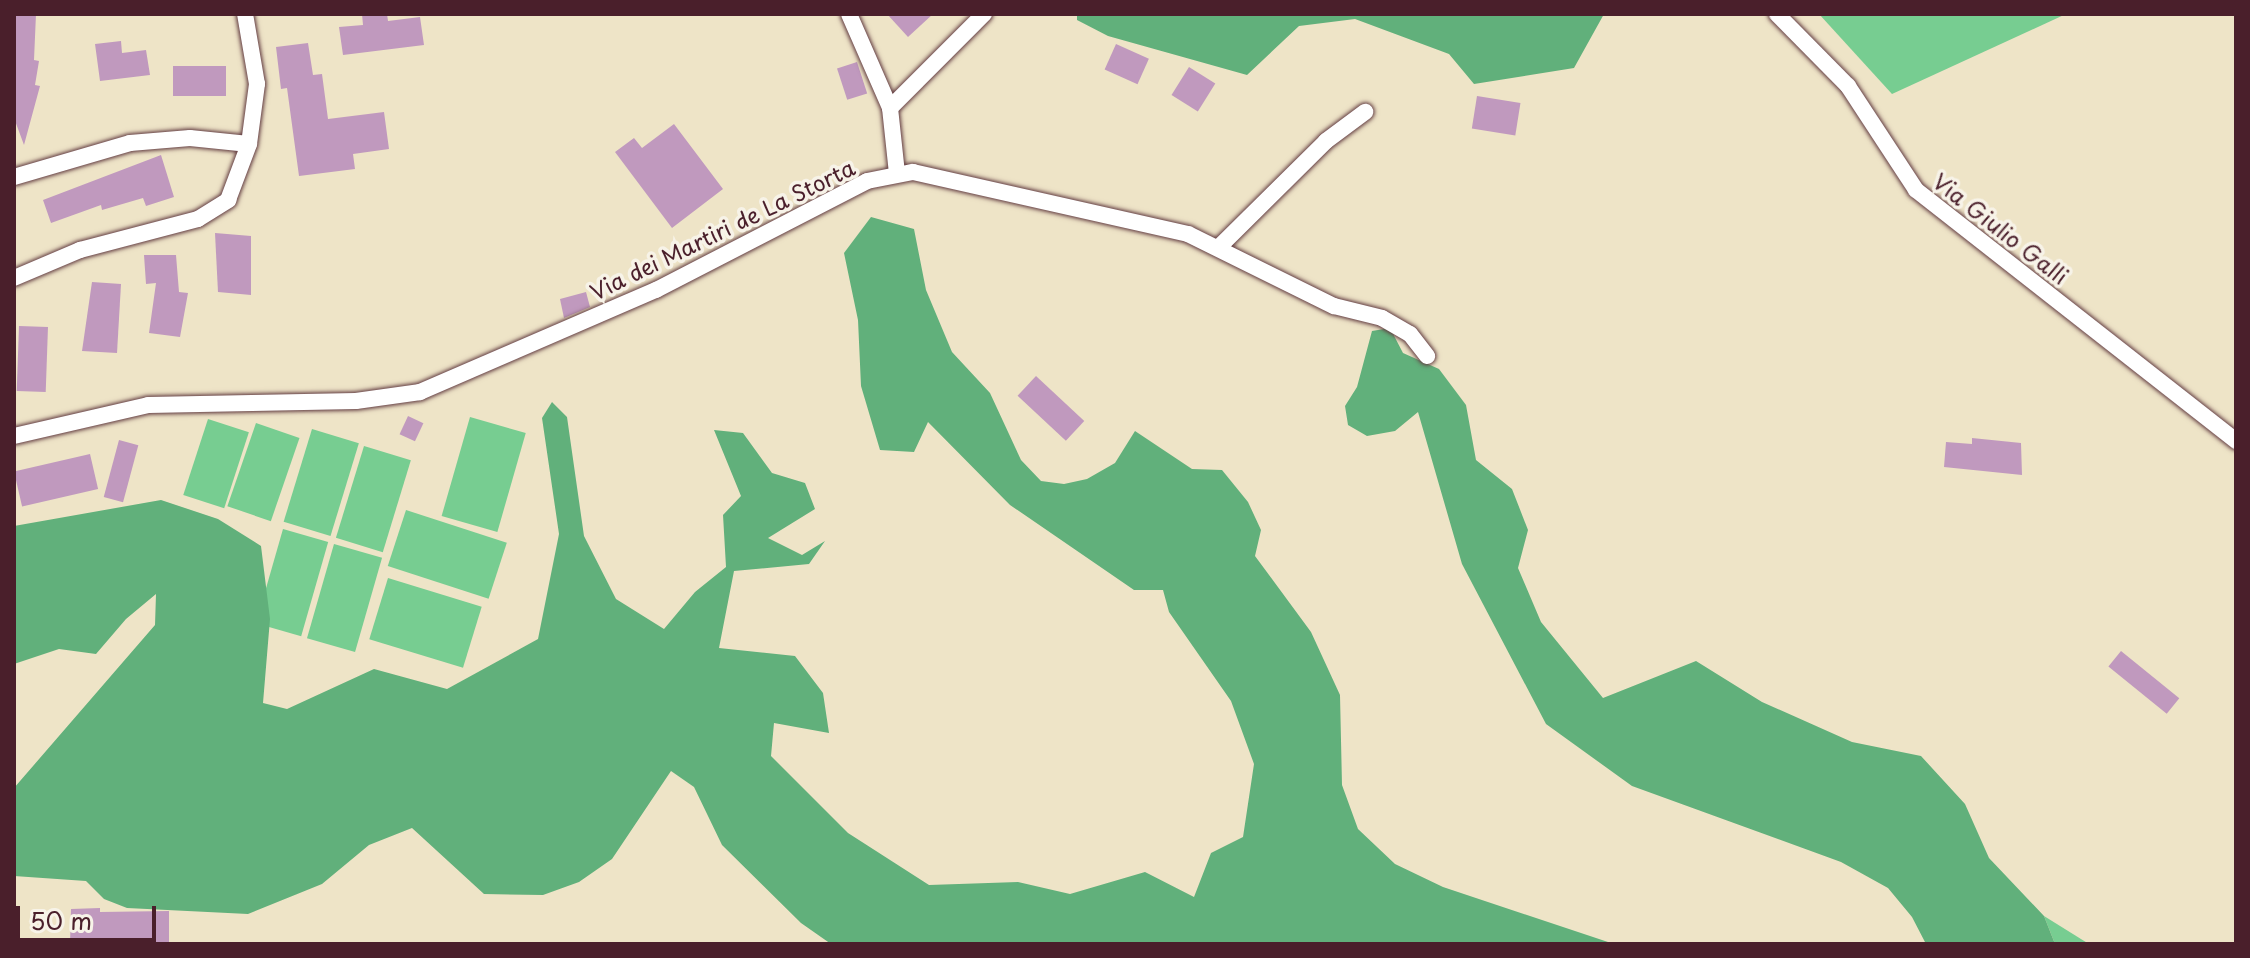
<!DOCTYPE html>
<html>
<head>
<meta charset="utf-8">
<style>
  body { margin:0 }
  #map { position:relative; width:2250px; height:958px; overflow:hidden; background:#eee4c7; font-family:"Playpen Sans",sans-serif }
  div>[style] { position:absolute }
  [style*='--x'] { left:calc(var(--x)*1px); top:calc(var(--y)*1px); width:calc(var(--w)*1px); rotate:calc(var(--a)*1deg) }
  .green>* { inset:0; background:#77cd91; transform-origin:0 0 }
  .forest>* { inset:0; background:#61b07b }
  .building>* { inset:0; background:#c099be; transform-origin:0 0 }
  .roads { filter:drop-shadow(0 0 2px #633d42) drop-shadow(0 0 2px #633d42) }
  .minor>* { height:16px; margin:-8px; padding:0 8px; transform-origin:8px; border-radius:8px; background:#fff }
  span { translate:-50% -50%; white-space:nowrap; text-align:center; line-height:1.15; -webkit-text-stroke:7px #f7f3e8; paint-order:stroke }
  .street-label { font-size:22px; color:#4a1f2b }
  .frame { position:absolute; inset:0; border:16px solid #4a1f2b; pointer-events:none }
  .scale { position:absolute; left:16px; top:906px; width:140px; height:36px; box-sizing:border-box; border:4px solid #4a1f2b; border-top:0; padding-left:10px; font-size:24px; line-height:28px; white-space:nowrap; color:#4a1f2b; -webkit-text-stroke:6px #f7f3e8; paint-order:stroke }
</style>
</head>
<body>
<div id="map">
  <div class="green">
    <div style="clip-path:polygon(1819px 14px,2066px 14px,1892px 94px)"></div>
    <div style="left:470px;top:417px;width:58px;height:103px;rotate:16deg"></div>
    <div style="left:208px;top:419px;width:43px;height:80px;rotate:18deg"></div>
    <div style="left:256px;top:423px;width:46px;height:88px;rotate:19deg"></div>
    <div style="left:312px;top:429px;width:49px;height:97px;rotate:17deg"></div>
    <div style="left:364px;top:446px;width:49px;height:96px;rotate:17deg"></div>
    <div style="left:406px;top:510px;width:106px;height:59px;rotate:18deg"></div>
    <div style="left:283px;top:529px;width:47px;height:98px;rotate:16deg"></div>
    <div style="left:334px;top:544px;width:50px;height:98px;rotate:16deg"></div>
    <div style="left:388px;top:578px;width:98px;height:64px;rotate:17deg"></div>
    <div style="clip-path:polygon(2044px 916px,2089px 944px,2055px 944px)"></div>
  </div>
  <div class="forest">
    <div style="clip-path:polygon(1077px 14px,1604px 14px,1574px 68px,1474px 84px,1449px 54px,1355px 19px,1299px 26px,1247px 75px,1108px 36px,1077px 20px)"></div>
    <div style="clip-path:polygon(871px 217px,914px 229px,926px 290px,952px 352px,990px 393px,1021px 460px,1041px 481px,1064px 484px,1087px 479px,1115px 463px,1135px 431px,1192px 469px,1222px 470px,1248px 502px,1261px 530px,1255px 556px,1311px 632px,1340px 695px,1342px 785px,1358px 829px,1395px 864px,1443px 887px,1614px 944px,831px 944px,801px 923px,722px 845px,694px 787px,671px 771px,612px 859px,579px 882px,543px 895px,484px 894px,412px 828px,369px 845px,322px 884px,248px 914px,127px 908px,104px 899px,86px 881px,14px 876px,14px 788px,155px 625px,156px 594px,126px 619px,96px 654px,59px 649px,14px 664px,14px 526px,161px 500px,218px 519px,261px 546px,270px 619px,263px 703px,287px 709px,374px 669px,447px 689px,538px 639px,559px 534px,542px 418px,552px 402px,567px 417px,584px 536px,616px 599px,664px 629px,695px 592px,726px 567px,723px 515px,741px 496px,714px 430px,743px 433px,772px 473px,805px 483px,815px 509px,768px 538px,802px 555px,825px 541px,809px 564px,734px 571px,719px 648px,795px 656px,823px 693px,829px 733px,774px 723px,771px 756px,848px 833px,929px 885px,1018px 882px,1070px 894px,1145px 872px,1194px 897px,1211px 853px,1243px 837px,1254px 764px,1231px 701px,1169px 612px,1163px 590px,1134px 590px,1010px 505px,928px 422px,914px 452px,880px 450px,861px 386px,858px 320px,844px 253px)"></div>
    <div style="clip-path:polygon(1390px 328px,1403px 353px,1439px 369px,1466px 405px,1476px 460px,1512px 489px,1528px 530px,1518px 568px,1541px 622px,1603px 698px,1696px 661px,1762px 702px,1852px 742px,1921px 756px,1965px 804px,1989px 858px,2044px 916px,2055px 944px,1926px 944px,1912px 917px,1888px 888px,1841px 862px,1632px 786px,1546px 724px,1462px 564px,1418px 412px,1395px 431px,1367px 436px,1348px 425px,1345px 406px,1357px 387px,1372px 331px)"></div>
  </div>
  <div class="building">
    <div style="clip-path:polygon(14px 14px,36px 14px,34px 60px,39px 61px,35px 85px,40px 86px,24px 145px,14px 118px)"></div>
    <div style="clip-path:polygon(362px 14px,387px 14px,388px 21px,420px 17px,424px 45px,343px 55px,339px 27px,363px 25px)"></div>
    <div style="clip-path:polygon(887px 14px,933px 14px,908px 37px)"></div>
    <div style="clip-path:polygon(121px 41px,122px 53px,146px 50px,150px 75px,100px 81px,95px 44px)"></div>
    <div style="clip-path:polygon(308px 43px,313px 75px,322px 74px,328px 119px,384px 112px,389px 149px,353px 154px,355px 169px,299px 176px,287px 88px,281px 89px,276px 47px)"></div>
    <div style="left:1116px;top:44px;width:36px;height:28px;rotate:24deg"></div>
    <div style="left:857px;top:62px;width:33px;height:21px;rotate:72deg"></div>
    <div style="left:173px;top:66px;width:53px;height:30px"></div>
    <div style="left:1189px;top:67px;width:31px;height:33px;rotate:32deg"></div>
    <div style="left:1477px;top:96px;width:44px;height:33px;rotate:9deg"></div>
    <div style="clip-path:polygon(674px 124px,723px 189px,672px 228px,615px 152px,634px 138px,642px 148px)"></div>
    <div style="clip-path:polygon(161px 155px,174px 197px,146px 206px,143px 198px,102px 210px,101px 205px,51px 223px,43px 200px)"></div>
    <div style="clip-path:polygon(215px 233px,251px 236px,251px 295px,218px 292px)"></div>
    <div style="clip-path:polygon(144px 255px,176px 255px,179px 292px,188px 293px,180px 337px,149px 333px,156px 283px,146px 284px)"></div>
    <div style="clip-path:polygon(92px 282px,121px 284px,117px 353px,82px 351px)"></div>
    <div style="clip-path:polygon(586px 292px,590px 307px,564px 318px,560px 299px)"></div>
    <div style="left:19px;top:326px;width:29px;height:65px;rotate:2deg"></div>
    <div style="left:1036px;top:376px;width:66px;height:27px;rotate:43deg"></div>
    <div style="left:408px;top:416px;width:17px;height:20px;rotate:25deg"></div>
    <div style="clip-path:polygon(1972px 438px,2021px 443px,2022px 475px,1944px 467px,1946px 442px,1972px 444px)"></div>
    <div style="left:119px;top:440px;width:20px;height:59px;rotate:15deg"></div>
    <div style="left:90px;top:454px;width:36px;height:78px;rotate:77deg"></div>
    <div style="left:2121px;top:651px;width:75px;height:20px;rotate:39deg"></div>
    <div style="clip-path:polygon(100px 908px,100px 912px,169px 911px,169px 944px,70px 944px,71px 909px)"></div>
  </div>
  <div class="roads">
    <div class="minor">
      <div style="--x:849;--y:14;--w:103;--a:66.4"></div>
      <div style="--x:890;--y:108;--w:65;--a:83.9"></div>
      <div style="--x:1777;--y:14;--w:101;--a:45.4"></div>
      <div style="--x:1848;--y:86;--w:124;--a:56.8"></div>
      <div style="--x:1916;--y:190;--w:407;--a:38.1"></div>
      <div style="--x:890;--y:108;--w:133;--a:-45"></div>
      <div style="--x:14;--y:177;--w:121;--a:-16.3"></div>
      <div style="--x:130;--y:143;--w:60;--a:-4.8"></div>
      <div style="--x:190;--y:138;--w:59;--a:5.8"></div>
      <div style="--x:1218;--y:248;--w:152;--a:-44.7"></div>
      <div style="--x:1326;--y:141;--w:49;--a:-36.6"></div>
      <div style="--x:14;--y:278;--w:72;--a:-23"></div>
      <div style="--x:80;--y:250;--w:122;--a:-14.7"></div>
      <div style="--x:198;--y:219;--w:36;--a:-32"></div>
      <div style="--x:228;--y:200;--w:60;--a:-69.4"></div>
      <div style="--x:249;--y:144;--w:61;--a:-82.4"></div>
      <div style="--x:257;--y:84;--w:71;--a:-99.7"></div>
      <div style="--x:14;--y:436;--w:138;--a:-13"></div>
      <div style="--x:148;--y:405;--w:208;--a:-1.1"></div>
      <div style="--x:356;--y:401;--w:65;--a:-8"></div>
      <div style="--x:420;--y:392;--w:257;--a:-23.4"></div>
      <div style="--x:656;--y:290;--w:237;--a:-27.3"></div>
      <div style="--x:867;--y:181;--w:47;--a:-11.1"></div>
      <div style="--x:913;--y:172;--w:282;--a:12.7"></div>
      <div style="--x:1188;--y:234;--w:163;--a:26.3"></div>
      <div style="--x:1334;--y:306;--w:49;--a:14"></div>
      <div style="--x:1382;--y:318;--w:32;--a:30"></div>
      <div style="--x:1410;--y:334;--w:28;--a:52"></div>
    </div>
  </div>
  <div class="street-label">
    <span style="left:2001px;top:228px;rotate:38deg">Via Giulio Galli</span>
    <span style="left:722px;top:229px;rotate:-26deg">Via dei Martiri de La Storta</span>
  </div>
  <div class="frame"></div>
  <div class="scale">50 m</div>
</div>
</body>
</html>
